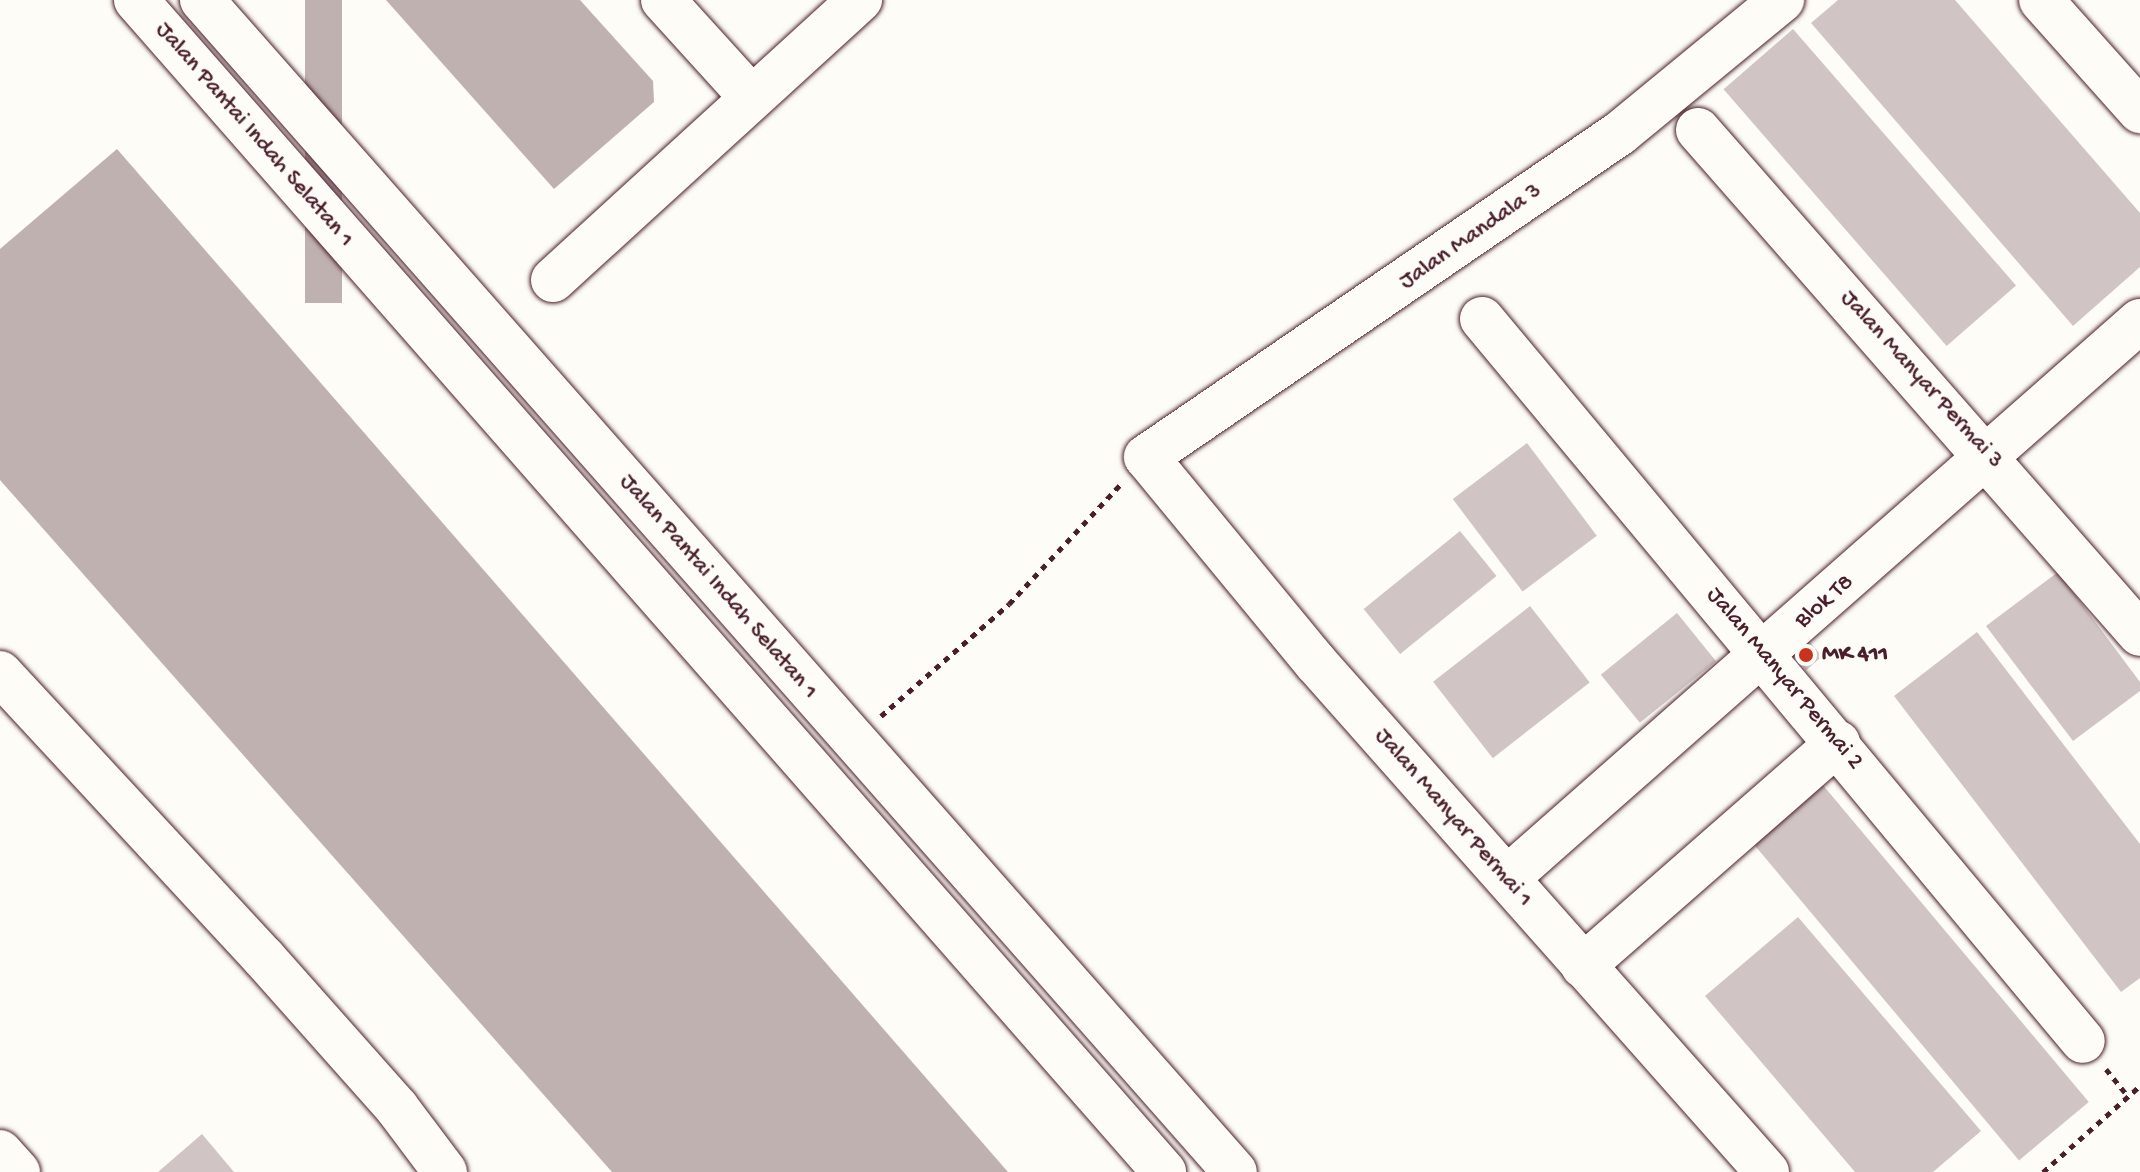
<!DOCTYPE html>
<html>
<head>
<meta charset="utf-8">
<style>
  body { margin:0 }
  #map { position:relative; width:2140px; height:1172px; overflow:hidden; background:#fdfcf7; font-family:"Gochi Hand",sans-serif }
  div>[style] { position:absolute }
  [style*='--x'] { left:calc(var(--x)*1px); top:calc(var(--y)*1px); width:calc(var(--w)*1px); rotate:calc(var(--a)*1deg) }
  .water>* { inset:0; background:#c0b1b1; transform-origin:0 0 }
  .building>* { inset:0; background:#d0c5c4; transform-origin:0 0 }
  .path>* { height:5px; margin-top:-2.5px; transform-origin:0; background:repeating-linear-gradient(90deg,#4a1f2b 0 6px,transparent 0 12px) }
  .roads { filter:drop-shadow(0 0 2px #4a1f2b) drop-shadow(0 0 2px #4a1f2b) }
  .minor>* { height:44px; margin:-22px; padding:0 22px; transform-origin:22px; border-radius:22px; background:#fdfcf7 }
  .highway>* { height:44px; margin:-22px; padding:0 22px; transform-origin:22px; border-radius:22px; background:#fdfcf7 }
  .dots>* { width:22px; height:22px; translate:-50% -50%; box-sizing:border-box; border:4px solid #fdfcf7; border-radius:50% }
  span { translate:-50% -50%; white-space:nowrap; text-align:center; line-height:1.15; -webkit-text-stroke:7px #fdfcf7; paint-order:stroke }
  .street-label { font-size:24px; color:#4a1f2b }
  .poi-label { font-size:24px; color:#4a1f2b; font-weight:700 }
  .left { translate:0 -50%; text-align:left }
</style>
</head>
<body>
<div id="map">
  <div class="water">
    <div style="left:305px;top:0;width:37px;height:303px"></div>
    <div style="clip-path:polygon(386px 0,580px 0,653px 81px,654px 102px,554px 189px)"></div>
    <div style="clip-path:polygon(117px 149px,1008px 1172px,612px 1172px,0 480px,0 249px)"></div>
  </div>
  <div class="building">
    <div style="clip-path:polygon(1838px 0,1955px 0,2140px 213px,2140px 267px,2073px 326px,1811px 23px)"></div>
    <div style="left:1793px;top:29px;width:340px;height:92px;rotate:49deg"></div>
    <div style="left:1527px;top:443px;width:116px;height:93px;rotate:53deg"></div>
    <div style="left:1460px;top:531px;width:58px;height:124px;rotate:51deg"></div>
    <div style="clip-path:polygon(2058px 572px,2140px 682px,2140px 691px,2073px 741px,1986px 626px)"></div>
    <div style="left:1530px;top:606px;width:97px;height:123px;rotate:52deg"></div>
    <div style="left:1677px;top:613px;width:62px;height:98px;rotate:51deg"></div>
    <div style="clip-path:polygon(1977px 632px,2140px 844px,2140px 978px,2121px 992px,1894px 696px)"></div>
    <div style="left:1807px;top:639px;width:23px;height:21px;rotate:49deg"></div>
    <div style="left:1822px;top:784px;width:415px;height:91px;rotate:50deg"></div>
    <div style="clip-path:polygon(1798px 917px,1981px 1131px,1933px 1172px,1855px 1172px,1705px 996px)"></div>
    <div style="clip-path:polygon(202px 1134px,234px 1172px,158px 1172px)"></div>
  </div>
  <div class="path">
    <div style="--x:881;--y:716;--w:170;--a:-41.2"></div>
    <div style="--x:1009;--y:604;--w:164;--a:-47"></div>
    <div style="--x:2106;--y:1069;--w:35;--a:51"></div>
    <div style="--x:2043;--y:1172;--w:130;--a:-41.6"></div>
  </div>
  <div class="roads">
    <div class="minor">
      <div style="--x:136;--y:0;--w:1559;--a:48.74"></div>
      <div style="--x:202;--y:0;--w:1562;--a:48.61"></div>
      <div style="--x:663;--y:0;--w:132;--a:47.8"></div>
      <div style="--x:2041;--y:0;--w:149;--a:48.3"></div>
      <div style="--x:1698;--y:130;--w:670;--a:48.75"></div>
      <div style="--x:553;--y:280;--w:416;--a:-42.4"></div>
      <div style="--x:1482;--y:319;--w:939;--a:50.23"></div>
      <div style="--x:0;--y:673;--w:388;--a:47.2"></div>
      <div style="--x:264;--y:958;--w:200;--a:48.4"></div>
      <div style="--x:397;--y:1108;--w:80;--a:53.1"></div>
      <div style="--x:1507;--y:878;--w:843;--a:-41.35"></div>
      <div style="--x:1583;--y:966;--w:339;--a:-41.2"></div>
      <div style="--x:1767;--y:1172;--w:680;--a:-131.54"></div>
      <div style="--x:1316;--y:663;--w:267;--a:-129.5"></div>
      <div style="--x:1146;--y:457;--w:574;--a:-34.35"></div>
      <div style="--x:1620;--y:133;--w:210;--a:-39.4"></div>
    </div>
    <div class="highway">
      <div style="--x:0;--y:1152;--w:27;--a:48"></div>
    </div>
  </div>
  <div class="dots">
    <div style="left:1806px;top:655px;background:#c8321e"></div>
  </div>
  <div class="street-label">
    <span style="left:254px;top:135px;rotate:49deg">Jalan Pantai Indah Selatan 1</span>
    <span style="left:1471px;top:237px;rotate:-35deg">Jalan Mandala 3</span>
    <span style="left:1921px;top:380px;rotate:48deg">Jalan Manyar Permai 3</span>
    <span style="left:718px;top:587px;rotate:49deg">Jalan Pantai Indah Selatan 1</span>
    <span style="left:1825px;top:602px;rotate:-41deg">Blok T8</span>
    <span style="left:1784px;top:679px;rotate:50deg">Jalan Manyar Permai 2</span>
    <span style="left:1453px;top:818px;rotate:49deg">Jalan Manyar Permai 1</span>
  </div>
  <div class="poi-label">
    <span class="left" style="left:1822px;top:655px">MK 411</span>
  </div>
</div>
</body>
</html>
